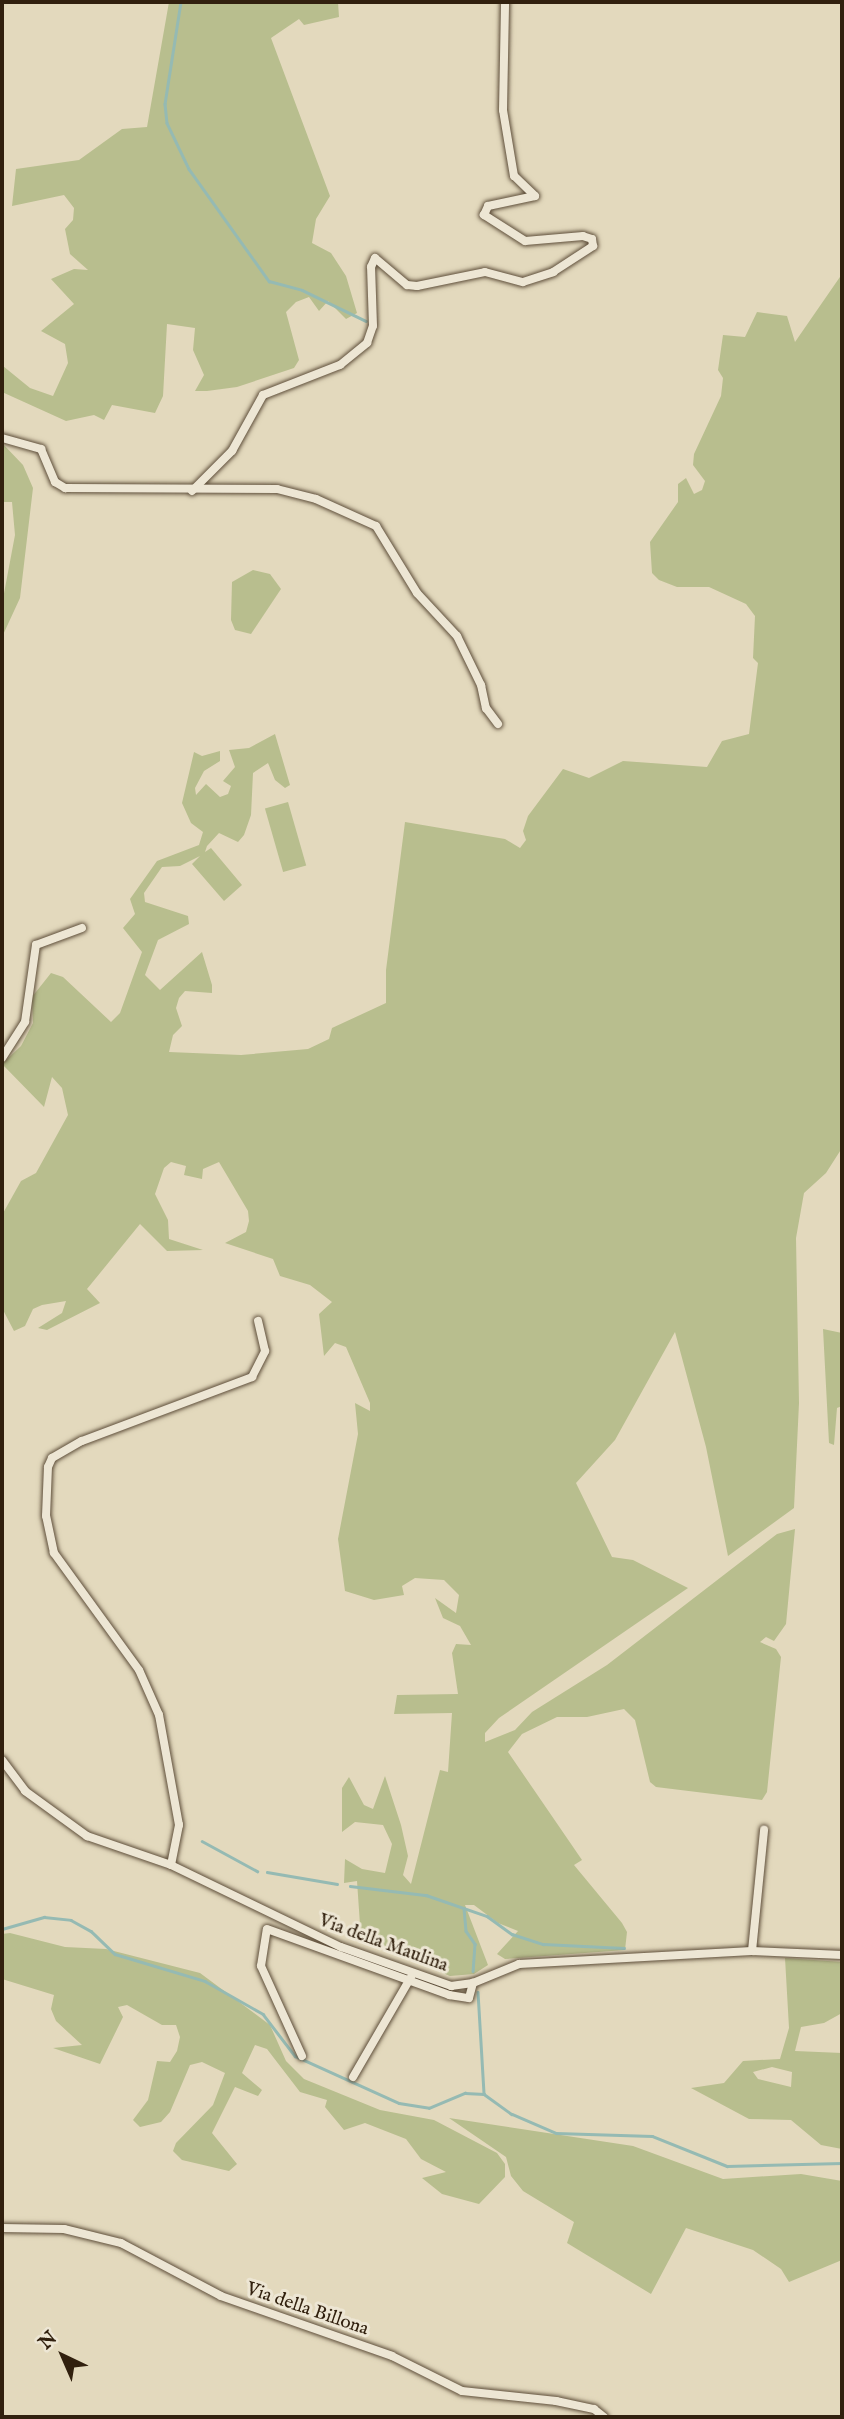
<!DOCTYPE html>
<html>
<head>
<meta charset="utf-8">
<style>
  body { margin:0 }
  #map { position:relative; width:844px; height:2419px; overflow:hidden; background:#e3d9bd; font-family:"IM FELL English",serif }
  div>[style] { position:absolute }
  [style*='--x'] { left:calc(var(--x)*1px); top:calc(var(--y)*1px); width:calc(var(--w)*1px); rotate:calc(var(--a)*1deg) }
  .green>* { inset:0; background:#b8be8e; transform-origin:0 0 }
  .stream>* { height:2.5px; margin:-1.25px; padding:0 1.25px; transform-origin:1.25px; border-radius:1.25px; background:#95bab3 }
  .roads { filter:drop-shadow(0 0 2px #5e4e3a) drop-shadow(0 0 2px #5e4e3a) }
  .street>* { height:8px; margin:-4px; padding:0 4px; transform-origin:4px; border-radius:4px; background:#ede6d4 }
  span { translate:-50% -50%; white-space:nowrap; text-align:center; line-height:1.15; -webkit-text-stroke:6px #ede6d4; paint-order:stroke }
  .street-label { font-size:19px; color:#31200e }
  .frame { position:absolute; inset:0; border:4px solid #31200e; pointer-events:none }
  .north { position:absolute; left:28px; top:2321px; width:70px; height:70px; -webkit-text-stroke:5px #ede6d4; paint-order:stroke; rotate:316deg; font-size:19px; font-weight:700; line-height:28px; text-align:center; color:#31200e }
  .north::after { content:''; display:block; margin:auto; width:24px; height:32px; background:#31200e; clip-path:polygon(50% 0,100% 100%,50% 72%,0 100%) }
</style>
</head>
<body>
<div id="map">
  <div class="green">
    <div style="clip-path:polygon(169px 2px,338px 2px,339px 17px,304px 25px,299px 19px,271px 38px,330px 196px,316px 219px,312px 243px,331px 253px,346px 276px,357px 313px,346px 319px,328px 301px,319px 311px,309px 297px,296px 302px,286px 312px,299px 360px,294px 368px,237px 387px,207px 391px,195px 391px,204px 375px,193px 350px,195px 328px,167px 324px,163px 396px,155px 413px,112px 405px,104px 420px,94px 415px,66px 421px,2px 392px,3px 366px,30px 388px,53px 396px,68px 363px,65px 344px,41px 331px,74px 304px,51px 279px,74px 269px,88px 270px,70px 254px,65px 229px,73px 220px,74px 208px,64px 195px,12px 206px,16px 169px,79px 160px,122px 129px,147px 127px)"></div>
    <div style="clip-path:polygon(842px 274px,842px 1148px,826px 1173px,804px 1193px,796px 1238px,799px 1403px,794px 1508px,728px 1556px,706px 1447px,675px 1332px,615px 1440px,576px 1483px,612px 1557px,633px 1560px,688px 1588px,499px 1718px,485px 1733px,485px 1742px,515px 1730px,532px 1712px,607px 1665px,777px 1534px,795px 1529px,786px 1624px,774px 1641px,766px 1637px,760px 1642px,776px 1649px,781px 1657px,767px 1792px,762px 1800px,656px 1787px,650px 1782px,635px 1720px,624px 1709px,587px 1717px,557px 1717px,522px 1734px,508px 1752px,582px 1860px,574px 1865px,622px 1923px,627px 1932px,625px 1950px,505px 1959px,497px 1954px,518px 1931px,498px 1923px,474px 1905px,465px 1905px,488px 1965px,474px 1974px,450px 1976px,361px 1939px,357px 1881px,344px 1883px,345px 1859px,362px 1869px,385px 1873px,392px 1844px,383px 1825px,355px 1822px,342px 1832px,342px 1788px,349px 1777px,364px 1805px,373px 1809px,385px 1776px,401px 1825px,408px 1856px,403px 1875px,411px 1884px,440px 1770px,448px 1772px,452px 1713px,394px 1714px,397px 1695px,458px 1694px,452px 1653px,456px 1644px,471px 1645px,460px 1626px,443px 1618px,435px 1598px,456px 1613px,459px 1595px,444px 1580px,415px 1578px,402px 1586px,404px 1595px,374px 1600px,345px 1591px,338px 1539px,358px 1434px,355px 1403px,370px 1411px,370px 1403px,346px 1347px,335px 1343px,324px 1356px,319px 1314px,332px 1302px,310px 1285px,280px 1276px,273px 1259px,225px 1243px,246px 1232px,249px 1221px,248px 1211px,219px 1162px,203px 1169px,202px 1179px,184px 1175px,186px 1166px,171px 1162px,164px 1168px,155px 1194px,168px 1220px,169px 1239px,203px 1250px,167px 1251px,140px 1224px,87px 1289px,100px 1303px,47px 1330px,38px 1328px,62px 1313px,66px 1301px,42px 1305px,33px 1309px,25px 1326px,14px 1331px,2px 1308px,2px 1215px,21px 1181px,36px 1173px,68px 1115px,62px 1088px,52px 1077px,44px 1107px,2px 1064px,21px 1046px,33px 1023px,32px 997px,51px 973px,63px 977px,111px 1022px,120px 1013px,142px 952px,123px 928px,135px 914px,130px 899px,157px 861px,199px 845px,203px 832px,191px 823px,182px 803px,194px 752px,202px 756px,220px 751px,220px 761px,204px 771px,195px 788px,196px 795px,206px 784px,220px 797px,228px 794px,231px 786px,223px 781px,235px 767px,229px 750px,249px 748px,275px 734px,290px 785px,285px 788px,275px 780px,268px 763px,253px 773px,251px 815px,244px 835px,238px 842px,219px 833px,207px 846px,205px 852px,211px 848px,242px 885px,224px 901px,192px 864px,200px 856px,180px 866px,162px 867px,144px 893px,145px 902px,188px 916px,189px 924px,158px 940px,145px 975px,160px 990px,202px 952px,212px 985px,212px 993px,185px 991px,179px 998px,176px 1008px,182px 1026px,173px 1035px,169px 1052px,241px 1055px,308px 1049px,329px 1039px,332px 1028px,386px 1003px,386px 970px,405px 822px,505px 839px,520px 848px,526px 840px,523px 831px,528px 816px,563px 769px,589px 778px,623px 761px,707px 767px,722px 741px,749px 734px,758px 663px,753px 658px,755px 616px,746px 604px,709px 587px,677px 587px,659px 580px,652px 573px,650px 542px,678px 502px,678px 484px,686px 478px,694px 494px,702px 490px,705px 481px,693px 465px,694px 454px,721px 396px,723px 378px,718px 370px,723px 335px,745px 337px,757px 312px,787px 316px,795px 342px)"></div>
    <div style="clip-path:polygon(2px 443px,23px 465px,33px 488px,20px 598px,2px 637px,2px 604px,15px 535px,12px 502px,2px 502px)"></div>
    <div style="clip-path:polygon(253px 570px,270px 574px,281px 589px,251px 634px,235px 630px,231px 620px,232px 582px)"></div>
    <div style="left:288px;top:802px;width:66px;height:24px;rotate:74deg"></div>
    <div style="clip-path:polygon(823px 1329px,842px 1333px,842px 1406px,837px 1408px,834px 1445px,829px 1443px)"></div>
    <div style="clip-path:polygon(10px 1933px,65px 1947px,106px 1949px,200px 1973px,270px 2025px,286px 2061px,304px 2079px,380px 2110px,434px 2120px,497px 2153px,505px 2164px,505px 2177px,479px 2204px,442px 2194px,422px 2178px,446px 2172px,421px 2159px,406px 2139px,365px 2123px,344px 2130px,325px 2107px,327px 2100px,300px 2092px,267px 2049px,255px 2045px,242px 2073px,262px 2090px,258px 2096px,235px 2087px,212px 2133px,237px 2164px,229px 2171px,182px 2160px,173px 2151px,176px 2143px,213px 2105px,225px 2073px,202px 2062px,190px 2065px,170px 2112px,161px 2122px,140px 2127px,133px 2120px,148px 2100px,157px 2061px,170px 2062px,177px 2051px,180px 2037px,176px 2025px,162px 2025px,127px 2005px,118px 2007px,123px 2017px,100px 2064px,53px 2048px,82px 2045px,56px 2021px,51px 2009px,54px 1995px,2px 1979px,2px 1934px)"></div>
    <div style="clip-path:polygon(evenodd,785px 1958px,842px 1962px,842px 2013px,824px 2023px,801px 2027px,795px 2051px,842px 2053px,842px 2149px,821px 2145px,791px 2120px,749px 2119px,691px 2088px,724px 2083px,743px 2061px,780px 2059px,789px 2028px,785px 1958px,772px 2067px,792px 2072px,791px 2087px,758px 2079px,753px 2072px,772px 2067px)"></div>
    <div style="clip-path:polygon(449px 2118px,633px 2146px,723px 2179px,801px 2174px,842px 2181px,842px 2260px,789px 2282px,781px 2269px,753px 2250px,686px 2228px,651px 2294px,567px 2243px,574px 2222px,523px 2191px,511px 2176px,506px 2157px)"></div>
  </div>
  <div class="stream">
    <div style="--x:181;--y:2;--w:103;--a:98.9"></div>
    <div style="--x:165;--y:104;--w:19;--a:84"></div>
    <div style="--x:167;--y:123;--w:51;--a:64.4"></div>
    <div style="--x:189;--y:169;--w:138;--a:54.5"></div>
    <div style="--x:269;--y:281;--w:34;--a:15"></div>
    <div style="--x:302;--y:290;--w:71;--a:25.8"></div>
    <div style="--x:202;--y:1841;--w:63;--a:28.6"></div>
    <div style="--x:267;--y:1872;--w:71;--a:9.7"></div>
    <div style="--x:350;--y:1886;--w:77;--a:6.8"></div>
    <div style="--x:426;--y:1895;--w:65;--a:19"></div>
    <div style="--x:487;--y:1916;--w:31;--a:36"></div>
    <div style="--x:512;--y:1934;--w:33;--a:18"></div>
    <div style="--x:543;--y:1944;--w:81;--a:2.8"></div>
    <div style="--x:464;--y:1908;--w:23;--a:85"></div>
    <div style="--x:466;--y:1931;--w:16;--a:55"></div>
    <div style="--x:475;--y:1944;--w:27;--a:94"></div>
    <div style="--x:2;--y:1929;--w:44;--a:-15.9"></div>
    <div style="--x:44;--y:1917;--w:27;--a:6"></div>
    <div style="--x:71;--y:1920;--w:23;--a:29"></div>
    <div style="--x:91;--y:1931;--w:33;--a:44"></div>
    <div style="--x:115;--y:1954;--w:94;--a:16.7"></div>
    <div style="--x:205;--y:1981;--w:67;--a:29.6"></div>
    <div style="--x:263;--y:2014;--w:53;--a:52.7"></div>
    <div style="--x:295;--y:2056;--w:114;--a:24.3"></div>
    <div style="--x:399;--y:2103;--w:30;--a:9"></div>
    <div style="--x:429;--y:2108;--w:39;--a:-23"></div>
    <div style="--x:465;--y:2093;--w:19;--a:3"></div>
    <div style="--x:484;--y:2094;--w:34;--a:36"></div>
    <div style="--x:512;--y:2114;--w:48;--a:23.4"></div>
    <div style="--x:556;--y:2133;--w:96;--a:1.8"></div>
    <div style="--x:652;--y:2136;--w:81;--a:21.8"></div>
    <div style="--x:727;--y:2166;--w:115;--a:-1.5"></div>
    <div style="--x:478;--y:1992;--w:102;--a:86.6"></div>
  </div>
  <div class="roads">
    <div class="street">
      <div style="--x:2;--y:438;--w:41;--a:15.8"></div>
      <div style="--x:41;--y:449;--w:36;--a:67"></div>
      <div style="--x:55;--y:482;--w:12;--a:31"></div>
      <div style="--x:65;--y:488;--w:212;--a:0.3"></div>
      <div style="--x:277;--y:489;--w:40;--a:14.4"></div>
      <div style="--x:316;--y:499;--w:66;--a:24.2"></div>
      <div style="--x:376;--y:526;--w:79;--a:58.5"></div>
      <div style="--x:417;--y:593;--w:59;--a:47.1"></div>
      <div style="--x:457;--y:636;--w:55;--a:63.9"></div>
      <div style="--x:481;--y:685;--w:24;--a:78"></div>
      <div style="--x:486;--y:708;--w:20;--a:53"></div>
      <div style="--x:192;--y:491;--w:57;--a:-45"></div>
      <div style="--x:232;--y:451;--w:64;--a:-61"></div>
      <div style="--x:263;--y:395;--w:83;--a:-21.3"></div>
      <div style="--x:340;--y:365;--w:35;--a:-39"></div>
      <div style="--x:367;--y:343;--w:18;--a:-71"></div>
      <div style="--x:373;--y:326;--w:59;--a:-91.9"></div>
      <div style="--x:371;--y:267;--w:10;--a:-66"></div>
      <div style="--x:375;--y:258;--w:42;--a:40.2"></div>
      <div style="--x:407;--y:285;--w:10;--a:6"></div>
      <div style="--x:417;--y:286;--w:69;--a:-11.6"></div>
      <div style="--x:485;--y:272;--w:39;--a:15"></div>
      <div style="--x:523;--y:282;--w:32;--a:-18"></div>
      <div style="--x:553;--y:272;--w:48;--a:-33"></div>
      <div style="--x:593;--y:246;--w:7;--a:-98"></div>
      <div style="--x:592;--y:239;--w:9;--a:-162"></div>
      <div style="--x:583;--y:236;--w:58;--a:175.1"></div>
      <div style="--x:525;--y:241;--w:49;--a:-147.6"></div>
      <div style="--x:484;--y:215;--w:10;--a:-66"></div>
      <div style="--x:488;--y:206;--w:48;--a:-12"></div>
      <div style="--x:535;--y:196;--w:29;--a:-136"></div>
      <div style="--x:514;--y:176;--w:67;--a:-99.5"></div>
      <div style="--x:503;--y:110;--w:108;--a:-88.9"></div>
      <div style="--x:2;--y:1058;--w:43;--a:-57.4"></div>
      <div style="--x:25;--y:1022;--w:78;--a:-81.9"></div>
      <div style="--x:36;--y:945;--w:49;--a:-20.3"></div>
      <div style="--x:2;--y:1760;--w:39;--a:53"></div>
      <div style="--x:25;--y:1791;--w:77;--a:36"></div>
      <div style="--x:87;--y:1836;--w:89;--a:19"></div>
      <div style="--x:171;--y:1865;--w:189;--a:25.8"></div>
      <div style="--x:341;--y:1947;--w:117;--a:19.5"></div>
      <div style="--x:451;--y:1986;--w:22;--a:-8"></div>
      <div style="--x:473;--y:1983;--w:50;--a:-22.4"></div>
      <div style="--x:519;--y:1964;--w:233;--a:-3.2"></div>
      <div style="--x:752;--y:1951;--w:90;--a:2.5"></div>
      <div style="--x:171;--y:1865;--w:41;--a:-78.7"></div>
      <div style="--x:179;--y:1825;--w:112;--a:-100.3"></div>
      <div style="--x:159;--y:1715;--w:49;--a:-114"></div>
      <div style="--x:139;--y:1670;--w:145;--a:-126"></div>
      <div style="--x:54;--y:1553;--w:38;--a:-102"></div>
      <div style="--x:46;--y:1516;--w:49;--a:-87.7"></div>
      <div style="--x:48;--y:1467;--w:10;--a:-66"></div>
      <div style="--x:52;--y:1458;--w:34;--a:-30"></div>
      <div style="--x:82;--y:1441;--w:182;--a:-20.6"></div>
      <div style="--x:252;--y:1377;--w:29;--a:-63"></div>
      <div style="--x:265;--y:1351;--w:31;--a:-103"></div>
      <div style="--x:752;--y:1951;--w:122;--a:-84.3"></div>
      <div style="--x:302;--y:2056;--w:99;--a:-114.5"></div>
      <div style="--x:261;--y:1966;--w:37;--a:-81"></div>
      <div style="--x:267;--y:1929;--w:194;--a:19.9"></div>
      <div style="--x:449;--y:1995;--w:20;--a:9"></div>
      <div style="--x:469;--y:1998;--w:16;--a:-75"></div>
      <div style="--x:353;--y:2077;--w:116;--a:-59.9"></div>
      <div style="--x:2;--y:2228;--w:62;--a:0.9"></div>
      <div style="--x:64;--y:2229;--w:59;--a:13.8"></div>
      <div style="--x:121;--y:2243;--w:113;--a:27.9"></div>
      <div style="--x:221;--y:2296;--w:181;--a:19.3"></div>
      <div style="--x:392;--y:2356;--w:78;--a:26.6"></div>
      <div style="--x:462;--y:2391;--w:95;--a:6.1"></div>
      <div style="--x:556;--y:2401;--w:39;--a:12"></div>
      <div style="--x:594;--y:2409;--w:13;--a:39"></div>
    </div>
  </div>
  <div class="street-label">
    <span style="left:383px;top:1944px;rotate:20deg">Via della Maulina</span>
    <span style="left:307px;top:2310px;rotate:19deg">Via della Billona</span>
  </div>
  <div class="frame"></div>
  <div class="north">N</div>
</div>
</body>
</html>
